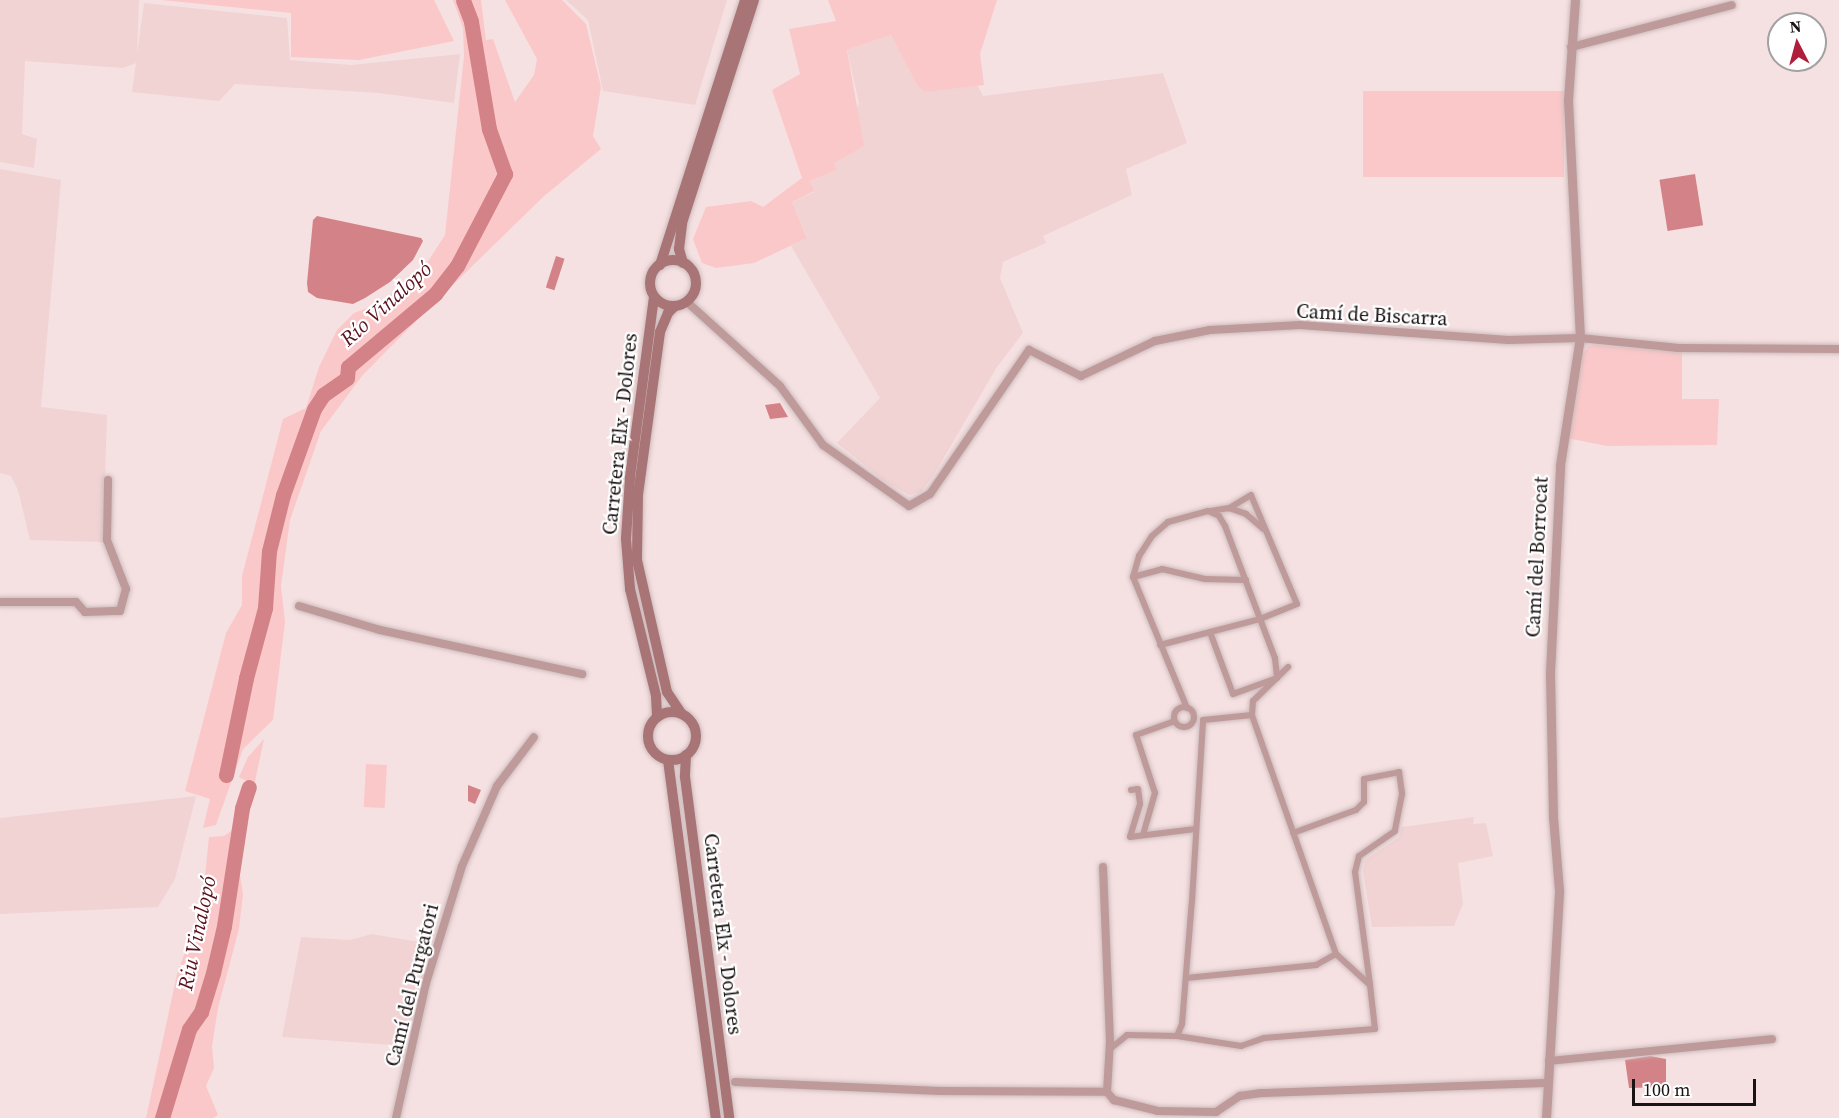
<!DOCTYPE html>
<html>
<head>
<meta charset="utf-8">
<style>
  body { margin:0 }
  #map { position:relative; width:1839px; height:1118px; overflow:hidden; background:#f6e1e2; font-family:"Source Serif 4",serif }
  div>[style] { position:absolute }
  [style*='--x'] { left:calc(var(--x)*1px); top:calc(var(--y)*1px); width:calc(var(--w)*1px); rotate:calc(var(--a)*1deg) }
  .built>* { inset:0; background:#f1d3d4 }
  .green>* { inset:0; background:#fbc8c9; transform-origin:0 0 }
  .water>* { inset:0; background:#d38387; transform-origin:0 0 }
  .river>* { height:15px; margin:-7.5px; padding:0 7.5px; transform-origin:7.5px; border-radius:7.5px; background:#d38387 }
  .roads { filter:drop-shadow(0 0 2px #cebcbd) drop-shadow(0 0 2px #cebcbd) }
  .pedestrian>* { height:6px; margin:-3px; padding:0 3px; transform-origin:3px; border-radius:3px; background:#bf9a9a }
  .pedestrian>.ring { margin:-3px; padding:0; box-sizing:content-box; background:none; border:6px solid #bf9a9a; border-radius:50% }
  .minor>* { height:8px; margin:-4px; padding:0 4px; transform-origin:4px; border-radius:4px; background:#bf9a9a }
  .tertiary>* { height:9px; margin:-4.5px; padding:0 4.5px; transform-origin:4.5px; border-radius:4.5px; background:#bf9a9a }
  .secondary>* { height:10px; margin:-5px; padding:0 5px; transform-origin:5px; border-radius:5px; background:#a87476 }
  .secondary>.ring { margin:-5px; padding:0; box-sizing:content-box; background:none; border:10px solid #a87476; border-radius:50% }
  span { translate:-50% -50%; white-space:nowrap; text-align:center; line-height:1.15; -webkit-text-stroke:4.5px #fff; paint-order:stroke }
  .street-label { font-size:20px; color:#1a1313 }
  .water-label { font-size:21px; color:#5a121e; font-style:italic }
  .north { position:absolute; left:1767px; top:12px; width:60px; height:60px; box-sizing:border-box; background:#fff; border:2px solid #a3a1a1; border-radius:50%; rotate:354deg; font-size:16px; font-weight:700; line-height:24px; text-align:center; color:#1a1313 }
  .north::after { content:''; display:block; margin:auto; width:21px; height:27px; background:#b11e3c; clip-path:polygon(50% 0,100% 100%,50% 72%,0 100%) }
  .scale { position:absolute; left:1632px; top:1079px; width:124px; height:27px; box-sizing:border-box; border:3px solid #1a1313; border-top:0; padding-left:8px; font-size:18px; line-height:21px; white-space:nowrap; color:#1a1313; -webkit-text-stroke:4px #fff; paint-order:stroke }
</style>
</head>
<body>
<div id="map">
  <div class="built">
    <div style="clip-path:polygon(0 0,139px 0,137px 54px,144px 3px,287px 18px,290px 60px,351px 65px,460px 54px,454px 103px,379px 93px,235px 84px,219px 101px,132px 92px,136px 63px,123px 68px,25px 61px,22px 134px,37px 139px,34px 168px,0 162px)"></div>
    <div style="clip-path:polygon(566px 0,727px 0,695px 105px,603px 91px,588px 20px)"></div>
    <div style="clip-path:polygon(891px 35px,917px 85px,978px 86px,983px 96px,1163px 73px,1187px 143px,1126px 169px,1132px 195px,1043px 236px,1046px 243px,1003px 262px,1000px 278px,1023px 333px,997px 367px,933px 476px,921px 492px,909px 495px,886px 482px,837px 443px,880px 398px,791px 246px,807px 237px,792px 202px,814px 192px,810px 181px,837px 170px,833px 163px,859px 103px,847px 50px)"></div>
    <div style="clip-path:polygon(0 169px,61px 180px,41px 407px,107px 415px,103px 542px,30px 540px,18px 490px,11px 476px,0 473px)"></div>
    <div style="clip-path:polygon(196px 796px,175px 879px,158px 907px,0 914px,0 818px)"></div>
    <div style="clip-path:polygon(1474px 817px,1473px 824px,1486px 823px,1493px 856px,1458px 863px,1463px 904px,1454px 926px,1372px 927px,1363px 871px,1365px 860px,1399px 837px,1402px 827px)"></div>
    <div style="clip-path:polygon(372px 934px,425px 943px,405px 1046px,282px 1037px,301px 937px,350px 940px)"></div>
  </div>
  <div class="green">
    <div style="clip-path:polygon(161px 0,434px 0,454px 41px,359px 60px,291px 57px,291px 13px)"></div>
    <div style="clip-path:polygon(453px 0,481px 0,486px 40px,493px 39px,515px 102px,534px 75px,537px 59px,505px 0,562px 0,586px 24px,601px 87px,593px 136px,601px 149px,543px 197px,415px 322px,362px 376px,321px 431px,290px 520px,281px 586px,285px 622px,273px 720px,243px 749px,216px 825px,203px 828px,210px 799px,185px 791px,226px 633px,242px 605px,242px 576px,283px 419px,306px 408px,319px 367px,337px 330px,354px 313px,381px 303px,423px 269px,445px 235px,464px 56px,463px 28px)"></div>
    <div style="clip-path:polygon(828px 0,997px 0,980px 54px,984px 85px,925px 92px,917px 85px,891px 35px,847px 50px,864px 146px,834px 163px,837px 170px,810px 181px,814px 191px,792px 202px,807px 238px,754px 263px,716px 268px,702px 263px,693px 239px,706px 207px,751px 201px,763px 207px,802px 178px,772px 90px,800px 74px,789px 29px,836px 21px)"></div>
    <div style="left:1564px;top:91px;width:86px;height:201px;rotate:90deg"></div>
    <div style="clip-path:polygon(1594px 345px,1682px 352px,1682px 399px,1719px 399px,1717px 445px,1607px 446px,1567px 438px,1582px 356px,1588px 346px)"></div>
    <div style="clip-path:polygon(264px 739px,238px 862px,243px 894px,239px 929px,218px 1008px,212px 1046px,214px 1068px,206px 1086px,218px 1115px,213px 1118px,146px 1118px,177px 974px,202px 905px,209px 837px,224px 836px,231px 831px,248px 782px,239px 777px,248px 757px)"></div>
    <div style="left:366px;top:764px;width:21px;height:43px;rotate:3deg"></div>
  </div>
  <div class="water">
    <div style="left:1695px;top:174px;width:52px;height:36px;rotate:81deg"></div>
    <div style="clip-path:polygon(317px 216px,421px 238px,423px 241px,413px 260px,390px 282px,365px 298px,353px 304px,317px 298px,308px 292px,307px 283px,313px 220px)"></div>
    <div style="left:556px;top:256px;width:9px;height:33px;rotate:18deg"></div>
    <div style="clip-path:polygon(780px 403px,788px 417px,770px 419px,765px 405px)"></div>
    <div style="clip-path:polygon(468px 785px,481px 790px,475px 804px,468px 801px)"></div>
    <div style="clip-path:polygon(1650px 1056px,1666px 1059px,1666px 1087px,1629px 1088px,1625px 1060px)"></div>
  </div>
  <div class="river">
    <div style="--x:226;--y:775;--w:99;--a:-78.3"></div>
    <div style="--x:246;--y:678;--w:73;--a:-74.8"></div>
    <div style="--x:265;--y:608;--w:57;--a:-86"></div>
    <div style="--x:269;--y:551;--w:58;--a:-76"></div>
    <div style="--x:283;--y:495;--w:91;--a:-70.2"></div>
    <div style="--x:314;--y:409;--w:17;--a:-57"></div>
    <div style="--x:323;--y:395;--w:29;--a:-35"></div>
    <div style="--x:347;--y:378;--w:11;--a:-85"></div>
    <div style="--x:348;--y:367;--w:114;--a:-40"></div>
    <div style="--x:435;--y:294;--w:36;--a:-52"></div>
    <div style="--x:457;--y:266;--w:104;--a:-62.4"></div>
    <div style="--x:505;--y:174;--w:48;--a:-109.6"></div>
    <div style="--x:489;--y:129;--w:109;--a:-99.5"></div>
    <div style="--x:471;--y:21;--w:22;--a:-111"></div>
    <div style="--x:162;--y:1118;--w:93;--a:-73.1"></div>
    <div style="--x:189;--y:1029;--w:21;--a:-55"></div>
    <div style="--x:201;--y:1012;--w:41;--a:-72.9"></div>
    <div style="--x:213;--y:973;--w:48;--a:-76.8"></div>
    <div style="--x:224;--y:926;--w:119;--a:-81.3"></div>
    <div style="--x:242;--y:808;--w:22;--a:-72"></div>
  </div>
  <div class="roads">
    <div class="pedestrian">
      <div style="--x:1229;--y:508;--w:18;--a:19"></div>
      <div style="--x:1246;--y:514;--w:23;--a:41"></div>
      <div style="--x:1133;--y:577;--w:30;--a:-15"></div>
      <div style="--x:1162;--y:569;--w:44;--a:13.1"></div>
      <div style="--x:1205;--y:579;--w:41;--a:1.4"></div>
      <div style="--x:1160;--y:645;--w:103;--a:-14.6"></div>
      <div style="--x:1260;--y:619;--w:40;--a:-22"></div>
      <div style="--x:1297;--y:604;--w:118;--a:-112.9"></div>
      <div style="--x:1251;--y:495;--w:26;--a:149"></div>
      <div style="--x:1229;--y:508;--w:20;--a:171"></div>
      <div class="ring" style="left:1174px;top:707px;width:14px;height:14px"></div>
      <div style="--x:1187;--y:708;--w:142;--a:-112.4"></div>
      <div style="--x:1133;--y:577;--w:22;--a:-74"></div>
      <div style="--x:1139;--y:556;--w:24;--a:-57"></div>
      <div style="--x:1152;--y:536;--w:21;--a:-41"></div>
      <div style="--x:1168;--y:522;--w:41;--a:-15.4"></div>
      <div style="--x:1208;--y:511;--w:12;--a:24"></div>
      <div style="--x:1219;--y:516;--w:12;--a:59"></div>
      <div style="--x:1225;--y:526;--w:141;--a:69.3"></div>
      <div style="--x:1275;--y:658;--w:20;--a:84"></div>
      <div style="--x:1277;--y:678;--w:47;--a:160"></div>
      <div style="--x:1233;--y:694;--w:66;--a:-110.4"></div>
      <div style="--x:1131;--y:790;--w:7;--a:-8"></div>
      <div style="--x:1138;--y:789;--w:15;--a:82"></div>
      <div style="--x:1140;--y:804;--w:34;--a:107"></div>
      <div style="--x:1130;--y:837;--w:66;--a:-6.9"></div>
      <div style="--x:1293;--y:833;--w:67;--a:-20.1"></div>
      <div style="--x:1356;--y:810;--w:11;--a:-45"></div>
      <div style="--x:1364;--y:802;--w:23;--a:-90"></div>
      <div style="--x:1364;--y:779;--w:36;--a:-11"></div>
      <div style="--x:1399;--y:772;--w:22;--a:82"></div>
      <div style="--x:1402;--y:794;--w:38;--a:101"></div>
      <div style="--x:1395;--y:831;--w:44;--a:145.2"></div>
      <div style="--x:1359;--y:856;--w:16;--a:104"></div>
      <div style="--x:1355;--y:872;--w:114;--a:82.4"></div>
      <div style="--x:1143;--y:835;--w:44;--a:-74.1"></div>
      <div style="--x:1155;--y:793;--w:61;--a:-108.1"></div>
      <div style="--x:1136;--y:735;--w:41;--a:-19.7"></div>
      <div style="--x:1186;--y:978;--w:131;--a:-5.7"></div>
      <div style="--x:1316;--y:965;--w:23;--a:-29"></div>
      <div style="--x:1336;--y:954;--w:253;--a:-109.4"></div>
      <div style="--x:1177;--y:1036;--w:65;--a:8.9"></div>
      <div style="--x:1241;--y:1046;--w:24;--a:-19"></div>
      <div style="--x:1264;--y:1038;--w:111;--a:-4.6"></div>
      <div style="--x:1375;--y:1029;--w:44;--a:-96.5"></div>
      <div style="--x:1370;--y:985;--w:46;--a:-137.6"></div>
      <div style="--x:1110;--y:1049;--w:22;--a:-39"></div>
      <div style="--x:1127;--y:1035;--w:50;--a:1.1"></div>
      <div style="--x:1177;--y:1036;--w:13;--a:-67"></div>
      <div style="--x:1182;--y:1024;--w:123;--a:-85.4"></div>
      <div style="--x:1192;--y:901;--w:181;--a:-86.5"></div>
      <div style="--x:1203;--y:720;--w:49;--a:-5.8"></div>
      <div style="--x:1252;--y:715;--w:14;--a:-86"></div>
      <div style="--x:1253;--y:701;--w:49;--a:-44.2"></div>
    </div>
    <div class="minor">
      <div style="--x:1571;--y:47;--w:166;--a:-14.6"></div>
      <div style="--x:687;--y:302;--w:125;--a:42.1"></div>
      <div style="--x:780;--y:386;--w:73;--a:53.9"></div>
      <div style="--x:823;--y:445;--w:105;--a:35.3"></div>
      <div style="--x:909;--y:506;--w:24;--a:-30"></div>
      <div style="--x:930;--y:494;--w:175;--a:-55.5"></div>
      <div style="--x:1029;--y:350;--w:58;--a:26.6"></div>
      <div style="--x:1081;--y:376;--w:82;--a:-25.3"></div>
      <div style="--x:1155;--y:341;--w:56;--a:-11.3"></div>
      <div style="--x:1210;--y:330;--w:90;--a:-3.2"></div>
      <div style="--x:1300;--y:325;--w:209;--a:4.1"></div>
      <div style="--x:1508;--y:340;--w:72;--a:-1.6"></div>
      <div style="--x:1580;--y:338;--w:99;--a:5.8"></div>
      <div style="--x:1678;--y:348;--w:161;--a:0.4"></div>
      <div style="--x:0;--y:602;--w:76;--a:0"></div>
      <div style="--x:76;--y:602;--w:13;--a:48"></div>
      <div style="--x:85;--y:612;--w:35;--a:-2"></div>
      <div style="--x:120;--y:611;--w:23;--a:-75"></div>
      <div style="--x:126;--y:589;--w:53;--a:-111.2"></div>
      <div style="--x:107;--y:540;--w:60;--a:-89"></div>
      <div style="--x:299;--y:606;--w:84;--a:16.5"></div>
      <div style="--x:380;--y:630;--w:207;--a:12.3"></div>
      <div style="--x:1103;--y:867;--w:172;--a:87.7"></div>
      <div style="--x:1549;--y:1061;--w:224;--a:-5.6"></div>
      <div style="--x:735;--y:1082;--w:205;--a:2.5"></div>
      <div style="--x:940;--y:1091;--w:167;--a:0.3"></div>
      <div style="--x:1107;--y:1092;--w:51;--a:-86.6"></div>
      <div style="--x:1107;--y:1092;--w:11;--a:49"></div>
      <div style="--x:1114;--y:1100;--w:45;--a:14"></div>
      <div style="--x:1158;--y:1111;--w:58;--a:1"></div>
      <div style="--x:1216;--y:1112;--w:29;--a:-34"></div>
      <div style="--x:1240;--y:1096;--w:21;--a:-8"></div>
      <div style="--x:1261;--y:1093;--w:287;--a:-2"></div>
      <div style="--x:396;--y:1118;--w:138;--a:-77.5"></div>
      <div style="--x:426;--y:983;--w:122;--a:-72.9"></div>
      <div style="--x:462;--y:866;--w:87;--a:-66.4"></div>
      <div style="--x:497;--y:786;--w:61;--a:-52.9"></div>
    </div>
    <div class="tertiary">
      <div style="--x:1546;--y:1118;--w:228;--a:-86.7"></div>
      <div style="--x:1559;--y:890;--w:73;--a:-94.7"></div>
      <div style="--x:1553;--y:817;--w:144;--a:-91.2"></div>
      <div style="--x:1550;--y:673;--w:208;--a:-87.2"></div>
      <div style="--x:1560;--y:465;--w:129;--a:-81.1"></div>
      <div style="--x:1580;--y:338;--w:238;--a:-92.9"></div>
      <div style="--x:1568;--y:100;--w:100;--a:-86"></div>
    </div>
    <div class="secondary">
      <div class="ring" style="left:650px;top:260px;width:36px;height:36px"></div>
      <div style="--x:683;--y:263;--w:15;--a:-106"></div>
      <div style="--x:679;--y:249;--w:26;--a:-83"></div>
      <div style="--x:682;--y:223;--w:234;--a:-72.1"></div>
      <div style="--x:660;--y:265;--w:278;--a:-72.2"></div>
      <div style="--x:654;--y:297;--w:183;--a:97.6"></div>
      <div style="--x:630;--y:478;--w:61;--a:93.8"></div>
      <div style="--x:626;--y:539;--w:50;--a:85.4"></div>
      <div style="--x:630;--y:589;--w:110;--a:76.3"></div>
      <div style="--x:656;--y:696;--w:21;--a:87"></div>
      <div style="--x:675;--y:306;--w:10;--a:135"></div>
      <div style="--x:668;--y:313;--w:21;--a:113"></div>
      <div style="--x:660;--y:332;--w:163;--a:97.7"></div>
      <div style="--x:638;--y:494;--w:66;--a:90.9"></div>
      <div style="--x:637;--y:560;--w:135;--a:77.2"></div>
      <div style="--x:667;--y:692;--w:25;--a:56"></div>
      <div class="ring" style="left:648px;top:712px;width:38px;height:38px"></div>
      <div style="--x:686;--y:755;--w:22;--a:93"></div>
      <div style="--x:685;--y:777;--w:344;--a:82.6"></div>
      <div style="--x:668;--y:760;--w:361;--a:82.4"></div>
    </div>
  </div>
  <div class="street-label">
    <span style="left:1372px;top:315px;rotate:3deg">Camí de Biscarra</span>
    <span style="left:620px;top:434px;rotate:-84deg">Carretera Elx - Dolores</span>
    <span style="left:1537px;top:557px;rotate:-87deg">Camí del Borrocat</span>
    <span style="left:723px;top:934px;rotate:83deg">Carretera Elx - Dolores</span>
    <span style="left:412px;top:985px;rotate:-76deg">Camí del Purgatori</span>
  </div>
  <div class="water-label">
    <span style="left:386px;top:304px;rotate:-42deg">Río Vinalopó</span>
    <span style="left:197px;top:933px;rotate:-78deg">Riu Vinalopó</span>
  </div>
  <div class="north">N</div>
  <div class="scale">100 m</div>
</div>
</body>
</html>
